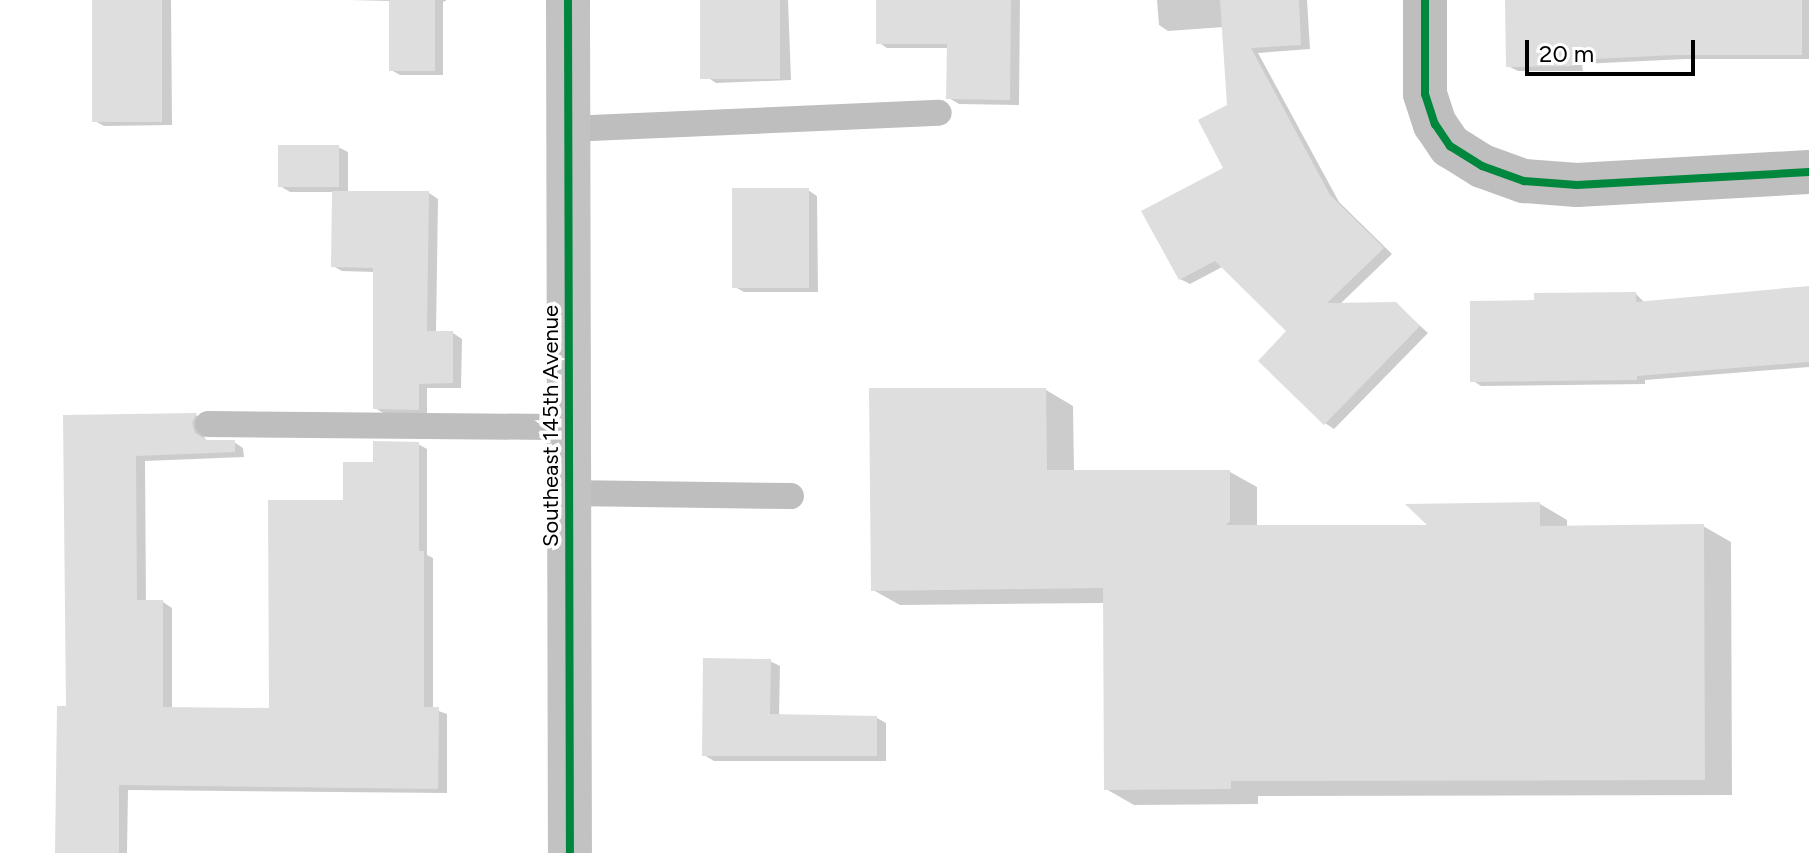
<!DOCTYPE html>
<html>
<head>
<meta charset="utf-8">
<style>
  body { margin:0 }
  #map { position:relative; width:1809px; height:853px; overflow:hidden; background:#fff; font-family:Figtree,sans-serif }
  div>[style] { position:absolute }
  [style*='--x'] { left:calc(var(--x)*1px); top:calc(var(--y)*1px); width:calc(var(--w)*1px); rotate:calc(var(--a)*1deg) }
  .shadow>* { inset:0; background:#0003 }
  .building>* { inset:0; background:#dedede; transform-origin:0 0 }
  .lane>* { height:26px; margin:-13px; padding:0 13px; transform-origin:13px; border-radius:13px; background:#bebebe }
  .street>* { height:44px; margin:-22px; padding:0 22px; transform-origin:22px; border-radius:22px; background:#bebebe }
  .secondary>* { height:44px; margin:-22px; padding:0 22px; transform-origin:22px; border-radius:22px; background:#c2c2c2 }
  .cycleway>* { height:8px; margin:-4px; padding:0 4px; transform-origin:4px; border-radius:4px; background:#00873e }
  span { translate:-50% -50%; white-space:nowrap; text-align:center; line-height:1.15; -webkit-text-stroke:7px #fff; paint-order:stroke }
  .street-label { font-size:22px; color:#000 }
  .scale { position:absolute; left:1525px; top:40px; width:170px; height:36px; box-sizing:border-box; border:4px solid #000; border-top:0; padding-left:10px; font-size:24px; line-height:28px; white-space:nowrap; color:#000; -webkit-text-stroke:6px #fff; paint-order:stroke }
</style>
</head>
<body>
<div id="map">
  <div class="shadow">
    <div style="clip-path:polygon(94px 0,171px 0,172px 125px,104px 126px,95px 121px)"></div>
    <div style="clip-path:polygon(350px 0,447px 0,443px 2px,443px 75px,400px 75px,391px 70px,391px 1px)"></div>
    <div style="clip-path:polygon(704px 0,788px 0,791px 80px,716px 83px,707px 77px)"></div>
    <div style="clip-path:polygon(878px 0,1020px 0,1019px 105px,959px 104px,949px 98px,949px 48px,887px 48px,878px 42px)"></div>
    <div style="clip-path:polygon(1157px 0,1307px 0,1310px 49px,1258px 53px,1339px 202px,1392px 254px,1339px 305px,1396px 304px,1428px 333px,1334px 429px,1325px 423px,1289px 331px,1224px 266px,1190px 284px,1180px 279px,1225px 168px,1229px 106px,1224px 27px,1168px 31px,1159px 25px)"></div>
    <div style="clip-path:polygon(1507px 0,1809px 0,1809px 59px,1685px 59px,1582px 64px,1583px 71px,1518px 71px,1508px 66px)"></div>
    <div style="clip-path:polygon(338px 147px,348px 152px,348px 193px,429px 193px,438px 199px,436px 333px,453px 333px,462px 339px,461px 388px,427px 388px,427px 414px,385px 414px,375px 408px,375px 272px,342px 271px,333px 266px,334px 192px,290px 192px,280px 186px)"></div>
    <div style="clip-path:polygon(808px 190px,817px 196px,818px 292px,744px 292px,735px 287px)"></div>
    <div style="clip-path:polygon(1809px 289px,1809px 367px,1645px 380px,1645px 384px,1481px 386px,1472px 380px,1536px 302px,1636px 294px,1645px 303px)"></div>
    <div style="clip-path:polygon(1046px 390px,1073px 406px,1074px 472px,1230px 472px,1257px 487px,1257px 527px,1432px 527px,1540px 504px,1567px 520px,1567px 528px,1703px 526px,1731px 542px,1732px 795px,1258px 796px,1258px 804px,1134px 805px,1106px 789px,1105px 603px,900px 605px,873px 590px)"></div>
    <div style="clip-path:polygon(196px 415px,205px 420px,201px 431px,206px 440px,234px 442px,243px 448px,244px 457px,145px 461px,146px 602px,163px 602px,172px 608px,172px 709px,271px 710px,345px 502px,375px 464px,418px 444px,427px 449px,427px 555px,433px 558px,433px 709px,447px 714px,447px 793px,128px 790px,127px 853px,57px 853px,68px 708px,65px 417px)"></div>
    <div style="clip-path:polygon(770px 661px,780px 666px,779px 716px,877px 718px,886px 723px,886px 761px,714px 761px,704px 755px)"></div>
  </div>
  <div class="building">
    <div style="left:92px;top:0;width:70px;height:122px"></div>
    <div style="left:389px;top:0;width:46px;height:71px"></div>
    <div style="left:700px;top:0;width:80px;height:79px"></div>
    <div style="clip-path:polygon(876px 0,1011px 0,1010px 100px,946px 99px,947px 44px,876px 44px)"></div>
    <div style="clip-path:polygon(1220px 0,1299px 0,1301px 45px,1251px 48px,1330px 195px,1384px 248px,1327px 303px,1396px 302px,1420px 326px,1324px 425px,1258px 361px,1286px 331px,1215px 261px,1179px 280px,1141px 211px,1223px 168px,1198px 120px,1227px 105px)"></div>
    <div style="clip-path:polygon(1505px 0,1802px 0,1802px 55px,1675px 55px,1573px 60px,1574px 66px,1506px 67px)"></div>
    <div style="left:278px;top:145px;width:61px;height:42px"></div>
    <div style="left:732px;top:188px;width:77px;height:100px"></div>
    <div style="clip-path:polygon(332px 191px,429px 191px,427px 331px,453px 331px,453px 383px,419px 384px,419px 410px,373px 409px,373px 268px,331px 267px)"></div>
    <div style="clip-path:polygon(1809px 286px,1809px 362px,1637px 376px,1637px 380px,1470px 382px,1470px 301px,1534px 300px,1534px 293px,1636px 292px,1636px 302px)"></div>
    <div style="clip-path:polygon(869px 388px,1046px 388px,1047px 470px,1230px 470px,1230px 521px,1226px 525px,1427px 525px,1405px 504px,1540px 502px,1540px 526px,1704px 524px,1705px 780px,1231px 781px,1231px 789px,1104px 790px,1103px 588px,871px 591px)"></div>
    <div style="clip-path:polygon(197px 413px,192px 423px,195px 433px,207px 440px,235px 440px,235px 452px,136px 456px,137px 600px,163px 600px,163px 707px,269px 708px,268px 500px,343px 500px,343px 462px,373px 462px,373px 441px,419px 442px,419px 551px,424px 551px,424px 707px,439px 707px,438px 789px,119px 785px,119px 853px,55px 853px,57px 706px,66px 706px,63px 415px)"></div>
    <div style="clip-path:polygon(703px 658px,771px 659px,770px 714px,877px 716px,877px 756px,702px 756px)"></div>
  </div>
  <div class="lane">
    <div style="--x:568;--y:129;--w:371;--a:-2.5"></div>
    <div style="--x:208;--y:424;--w:362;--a:0.5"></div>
    <div style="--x:569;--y:493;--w:222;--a:0.8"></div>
  </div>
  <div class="street">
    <div style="--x:1425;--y:0;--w:94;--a:90"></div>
    <div style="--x:1425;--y:94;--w:32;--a:72"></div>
    <div style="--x:1435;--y:124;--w:27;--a:56"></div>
    <div style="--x:1450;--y:146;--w:38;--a:32"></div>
    <div style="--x:1482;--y:166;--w:45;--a:19.7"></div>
    <div style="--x:1524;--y:181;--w:53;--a:4.3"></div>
    <div style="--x:1577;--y:185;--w:232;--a:-3.2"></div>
  </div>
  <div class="secondary">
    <div style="--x:568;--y:0;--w:853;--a:89.87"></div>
  </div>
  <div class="cycleway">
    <div style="--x:568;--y:0;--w:853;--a:89.87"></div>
    <div style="--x:1425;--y:0;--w:94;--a:90"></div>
    <div style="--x:1425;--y:94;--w:32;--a:72"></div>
    <div style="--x:1435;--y:124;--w:27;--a:56"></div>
    <div style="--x:1450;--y:146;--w:38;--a:32"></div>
    <div style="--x:1482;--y:166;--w:45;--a:19.7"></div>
    <div style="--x:1524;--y:181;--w:53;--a:4.3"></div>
    <div style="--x:1577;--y:185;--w:232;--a:-3.2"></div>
  </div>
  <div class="street-label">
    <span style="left:551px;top:426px;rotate:-90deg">Southeast 145th Avenue</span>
  </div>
  <div class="scale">20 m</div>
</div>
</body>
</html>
